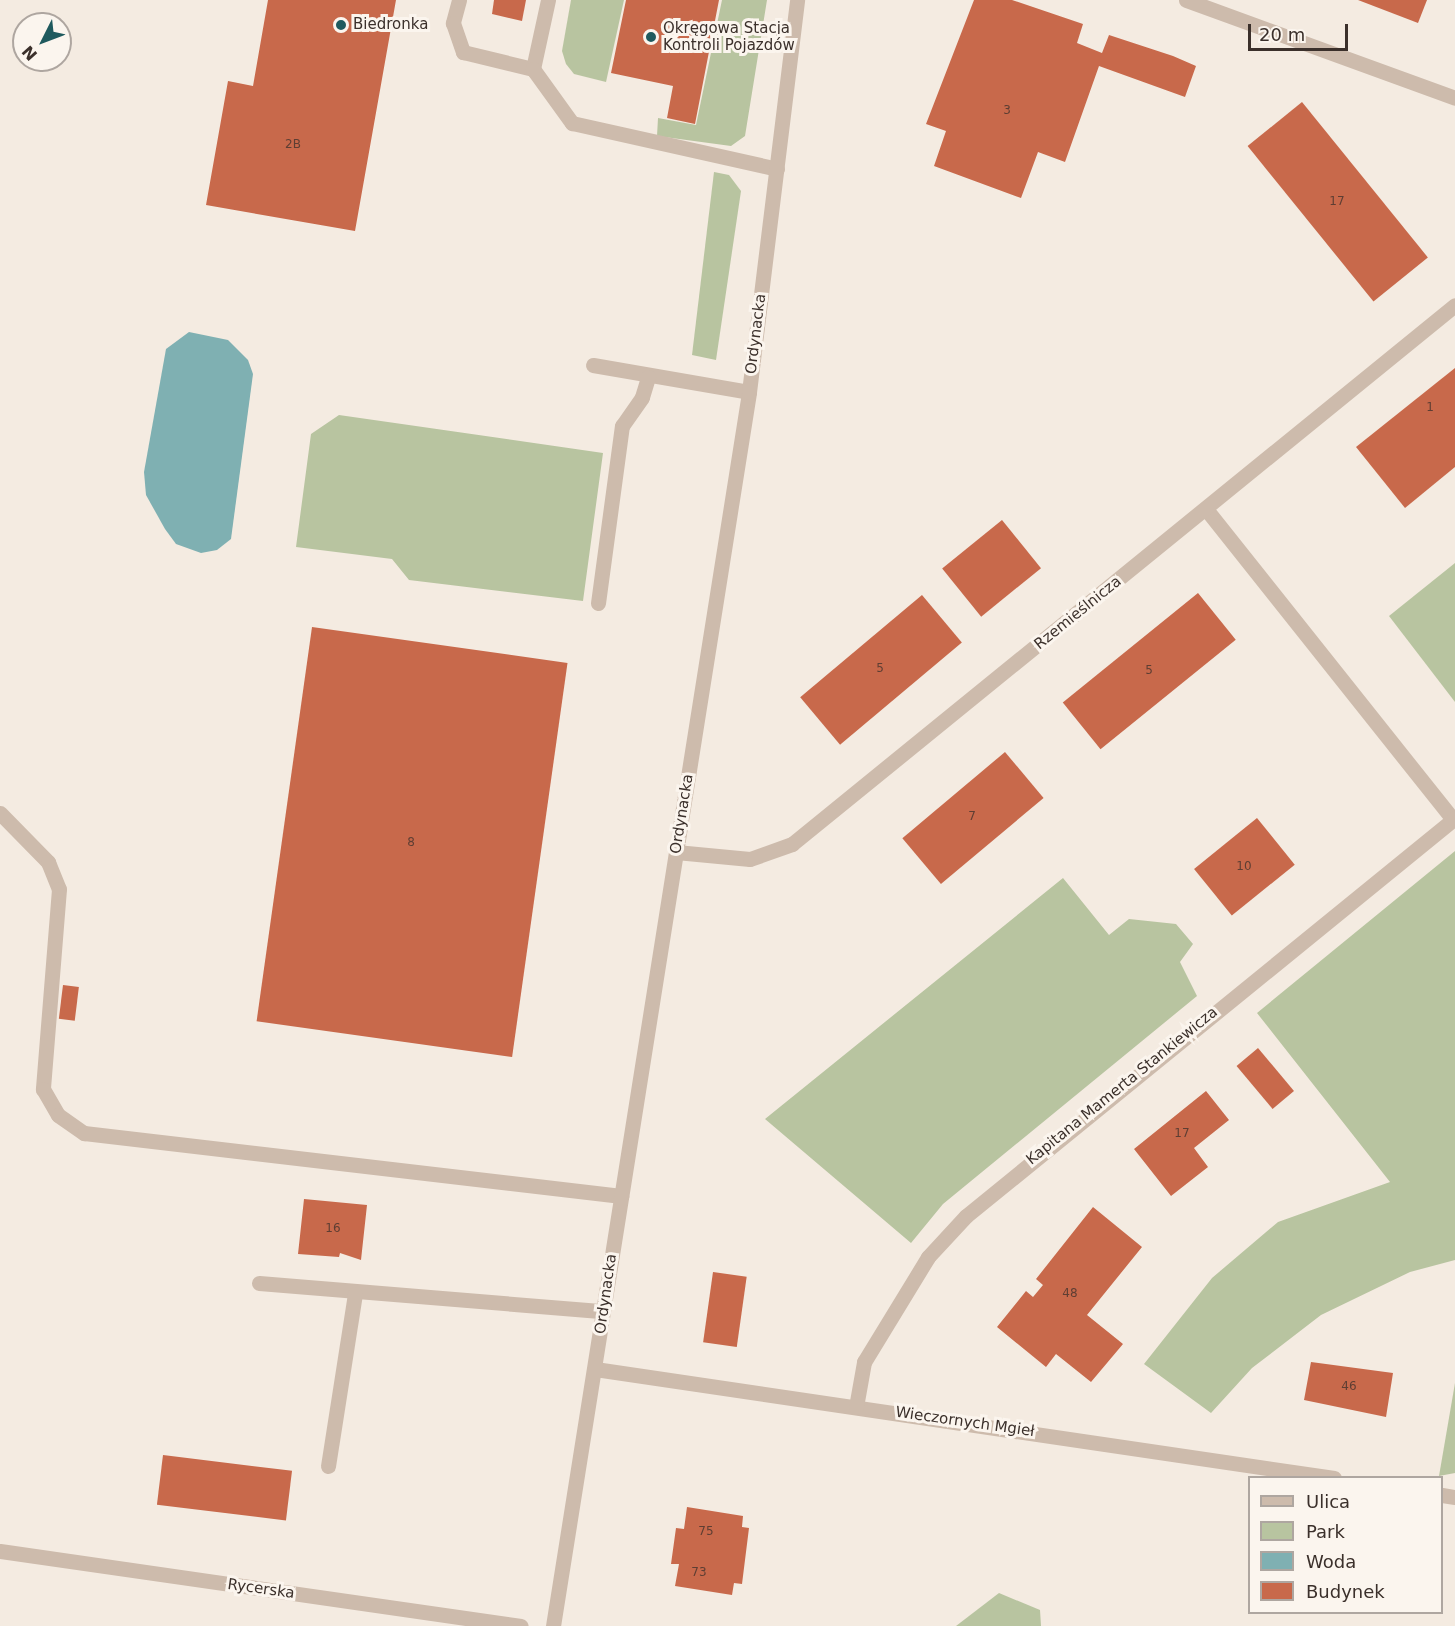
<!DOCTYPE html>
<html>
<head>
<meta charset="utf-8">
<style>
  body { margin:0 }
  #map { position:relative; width:1455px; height:1626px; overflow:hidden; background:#f4ebe1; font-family:"DejaVu Sans",sans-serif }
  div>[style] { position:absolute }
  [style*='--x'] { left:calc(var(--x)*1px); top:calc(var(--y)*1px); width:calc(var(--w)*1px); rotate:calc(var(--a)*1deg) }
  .green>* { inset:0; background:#b8c4a0 }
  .water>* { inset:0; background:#7fb0b2 }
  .building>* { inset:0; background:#c8694b; transform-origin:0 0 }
  .minor>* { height:15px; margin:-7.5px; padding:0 7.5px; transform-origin:7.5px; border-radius:7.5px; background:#cdbbac }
  .dots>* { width:16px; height:16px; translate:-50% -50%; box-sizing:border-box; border:3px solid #fbf5ee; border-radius:50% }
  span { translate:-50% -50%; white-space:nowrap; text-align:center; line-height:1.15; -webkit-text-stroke:6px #fbf5ee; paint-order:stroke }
  .number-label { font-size:12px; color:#5e3e33 }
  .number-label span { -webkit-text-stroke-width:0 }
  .poi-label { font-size:15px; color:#3b302b }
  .left { translate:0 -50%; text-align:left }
  .street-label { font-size:15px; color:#3b302b }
  .legend { position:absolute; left:1248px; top:1476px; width:195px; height:138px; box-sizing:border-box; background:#fbf5ee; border:2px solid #aea6a0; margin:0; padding:8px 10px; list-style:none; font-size:18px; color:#3b302b }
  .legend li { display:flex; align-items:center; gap:12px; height:30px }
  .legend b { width:30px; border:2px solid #aea6a0 }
  .north { position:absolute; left:12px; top:12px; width:60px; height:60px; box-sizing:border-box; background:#fbf5ee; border:2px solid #aea6a0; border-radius:50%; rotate:228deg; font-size:16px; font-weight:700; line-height:24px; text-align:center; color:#3b302b }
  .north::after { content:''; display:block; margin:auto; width:21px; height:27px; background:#1f5a5e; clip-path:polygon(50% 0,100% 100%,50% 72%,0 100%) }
  .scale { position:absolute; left:1248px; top:24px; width:100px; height:27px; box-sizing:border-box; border:3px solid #3b302b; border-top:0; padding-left:8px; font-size:18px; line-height:21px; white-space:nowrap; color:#3b302b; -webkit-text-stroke:4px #fbf5ee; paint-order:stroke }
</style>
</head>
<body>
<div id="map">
  <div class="green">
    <div style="clip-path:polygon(571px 0,624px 0,606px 82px,574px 74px,566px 64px,562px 51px)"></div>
    <div style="clip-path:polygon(722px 0,767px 0,745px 136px,731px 146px,657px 136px,658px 118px,696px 125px)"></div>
    <div style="clip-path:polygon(714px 172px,729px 175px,741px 191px,716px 360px,692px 355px)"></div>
    <div style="clip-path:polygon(339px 415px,603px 453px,583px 601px,409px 580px,392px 559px,296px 547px,311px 434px)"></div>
    <div style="clip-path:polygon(1455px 563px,1455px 702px,1389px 616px)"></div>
    <div style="clip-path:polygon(1455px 851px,1455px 1260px,1410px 1272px,1321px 1315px,1252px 1368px,1211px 1413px,1144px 1364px,1212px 1278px,1278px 1222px,1390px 1182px,1257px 1013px)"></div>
    <div style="clip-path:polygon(1063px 878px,1109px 935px,1129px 919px,1176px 924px,1193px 944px,1180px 962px,1197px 996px,943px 1204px,911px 1243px,765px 1119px)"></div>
    <div style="clip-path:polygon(1455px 1383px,1455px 1473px,1439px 1476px)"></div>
    <div style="clip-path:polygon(999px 1593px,1040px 1610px,1041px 1626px,956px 1626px)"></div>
  </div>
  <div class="water">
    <div style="clip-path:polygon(189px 332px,228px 340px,248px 360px,253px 374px,231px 539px,217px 550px,201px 553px,176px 544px,165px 529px,146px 495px,144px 472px,166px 349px)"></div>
  </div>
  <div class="building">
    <div style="clip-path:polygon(268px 0,396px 0,355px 231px,206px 205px,228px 81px,253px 86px)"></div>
    <div style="clip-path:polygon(494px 0,526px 0,522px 21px,492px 14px)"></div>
    <div style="clip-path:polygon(626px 0,719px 0,695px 124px,667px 118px,673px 86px,611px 73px)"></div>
    <div style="clip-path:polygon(974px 0,1012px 0,1083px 24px,1077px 43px,1102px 53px,1109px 35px,1173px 56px,1196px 66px,1185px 97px,1099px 66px,1065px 162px,1038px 152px,1021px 198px,934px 166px,946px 131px,926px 124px)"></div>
    <div style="clip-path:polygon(1358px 0,1427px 0,1418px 23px)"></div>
    <div style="left:1302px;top:102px;width:200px;height:70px;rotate:51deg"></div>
    <div style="clip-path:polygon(1455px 368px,1455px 467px,1405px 508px,1356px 447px)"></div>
    <div style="left:1002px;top:520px;width:62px;height:77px;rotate:51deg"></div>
    <div style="left:1198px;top:593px;width:60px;height:174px;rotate:51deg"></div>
    <div style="left:922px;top:595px;width:62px;height:159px;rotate:50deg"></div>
    <div style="left:312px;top:627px;width:258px;height:398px;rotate:8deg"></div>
    <div style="left:1005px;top:752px;width:60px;height:134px;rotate:50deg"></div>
    <div style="left:1257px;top:818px;width:60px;height:81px;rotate:51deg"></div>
    <div style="left:63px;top:985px;width:16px;height:34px;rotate:7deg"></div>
    <div style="left:1258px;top:1048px;width:56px;height:28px;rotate:50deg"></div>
    <div style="clip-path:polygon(1206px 1091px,1229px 1120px,1194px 1148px,1208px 1167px,1171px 1196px,1134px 1149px)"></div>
    <div style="clip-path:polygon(304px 1199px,367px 1205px,361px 1260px,340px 1253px,339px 1257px,298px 1254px)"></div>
    <div style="clip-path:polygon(1093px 1207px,1142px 1247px,1087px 1315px,1123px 1344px,1091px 1382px,1056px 1354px,1046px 1367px,997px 1327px,1026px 1291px,1033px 1297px,1043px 1285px,1036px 1279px)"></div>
    <div style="left:713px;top:1272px;width:34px;height:71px;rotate:8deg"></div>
    <div style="clip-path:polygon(1311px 1362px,1393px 1373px,1386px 1417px,1304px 1400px)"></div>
    <div style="left:163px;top:1455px;width:130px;height:50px;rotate:7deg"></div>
    <div style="clip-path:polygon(687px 1507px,743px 1516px,742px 1527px,749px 1528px,742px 1584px,734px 1583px,732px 1595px,675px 1586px,679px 1564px,671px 1564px,676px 1528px,684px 1529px)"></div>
  </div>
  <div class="minor">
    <div style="--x:459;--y:0;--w:24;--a:105"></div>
    <div style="--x:453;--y:23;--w:31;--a:71"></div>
    <div style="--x:463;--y:52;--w:72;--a:13.7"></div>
    <div style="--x:548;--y:0;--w:71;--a:102.3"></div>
    <div style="--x:533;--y:69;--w:67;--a:54.2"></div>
    <div style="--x:572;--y:123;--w:210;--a:12.6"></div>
    <div style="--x:1186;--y:0;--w:286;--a:20"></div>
    <div style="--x:593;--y:365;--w:158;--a:9.8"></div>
    <div style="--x:1206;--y:509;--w:397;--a:51.5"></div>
    <div style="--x:598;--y:603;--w:179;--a:-82.3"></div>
    <div style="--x:622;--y:426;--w:35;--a:-55"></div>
    <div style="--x:642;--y:397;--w:21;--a:-73"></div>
    <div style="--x:0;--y:813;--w:69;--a:45.6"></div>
    <div style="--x:48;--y:862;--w:29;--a:68"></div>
    <div style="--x:59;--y:889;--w:201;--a:94.6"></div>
    <div style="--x:43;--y:1089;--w:30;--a:60"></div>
    <div style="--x:58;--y:1115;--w:32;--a:35"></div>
    <div style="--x:84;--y:1133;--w:541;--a:6.69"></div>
    <div style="--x:676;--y:852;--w:74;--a:5.4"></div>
    <div style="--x:750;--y:859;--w:45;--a:-19.7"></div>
    <div style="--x:792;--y:844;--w:854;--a:-39.11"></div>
    <div style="--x:259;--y:1283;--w:345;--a:4.7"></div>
    <div style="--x:595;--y:1369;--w:747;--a:8.39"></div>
    <div style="--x:856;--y:1407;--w:46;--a:-79.9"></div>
    <div style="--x:864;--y:1362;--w:123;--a:-58.6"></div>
    <div style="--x:928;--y:1257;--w:56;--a:-47.2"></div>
    <div style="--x:966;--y:1216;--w:630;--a:-39.14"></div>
    <div style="--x:328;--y:1466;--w:174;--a:-81.1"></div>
    <div style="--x:1442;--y:1495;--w:13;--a:9"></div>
    <div style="--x:0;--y:1551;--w:526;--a:8.19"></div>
    <div style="--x:553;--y:1626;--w:1249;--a:-80.97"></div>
    <div style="--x:749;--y:392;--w:395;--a:-83"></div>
  </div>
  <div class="dots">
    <div style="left:341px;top:25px;background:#1f5a5e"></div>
    <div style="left:651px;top:37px;background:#1f5a5e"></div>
  </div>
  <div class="number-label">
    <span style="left:1007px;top:111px">3</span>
    <span style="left:293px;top:145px">2B</span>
    <span style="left:1337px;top:202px">17</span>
    <span style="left:1430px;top:408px">1</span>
    <span style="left:880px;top:669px">5</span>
    <span style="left:1149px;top:671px">5</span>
    <span style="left:972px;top:817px">7</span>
    <span style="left:411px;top:843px">8</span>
    <span style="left:1244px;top:867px">10</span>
    <span style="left:1182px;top:1134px">17</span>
    <span style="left:333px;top:1229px">16</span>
    <span style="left:1070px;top:1294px">48</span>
    <span style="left:1349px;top:1387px">46</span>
    <span style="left:706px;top:1532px">75</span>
    <span style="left:699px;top:1573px">73</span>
  </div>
  <div class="poi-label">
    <span class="left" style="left:353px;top:25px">Biedronka</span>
    <span class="left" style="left:663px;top:37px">Okręgowa Stacja<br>Kontroli Pojazdów</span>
  </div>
  <div class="street-label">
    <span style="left:756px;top:334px;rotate:-83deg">Ordynacka</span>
    <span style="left:1078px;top:613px;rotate:-39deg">Rzemieślnicza</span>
    <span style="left:682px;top:814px;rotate:-81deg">Ordynacka</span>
    <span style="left:1122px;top:1086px;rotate:-39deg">Kapitana Mamerta Stankiewicza</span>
    <span style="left:606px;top:1294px;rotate:-82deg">Ordynacka</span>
    <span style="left:965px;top:1422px;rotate:8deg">Wieczornych Mgieł</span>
    <span style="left:261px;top:1589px;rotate:8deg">Rycerska</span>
  </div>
  <ul class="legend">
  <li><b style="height:8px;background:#cdbbac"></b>Ulica</li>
  <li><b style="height:16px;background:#b8c4a0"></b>Park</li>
  <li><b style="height:16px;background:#7fb0b2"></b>Woda</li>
  <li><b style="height:16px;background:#c8694b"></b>Budynek</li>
  </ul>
  <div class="north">N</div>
  <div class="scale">20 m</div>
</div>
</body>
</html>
